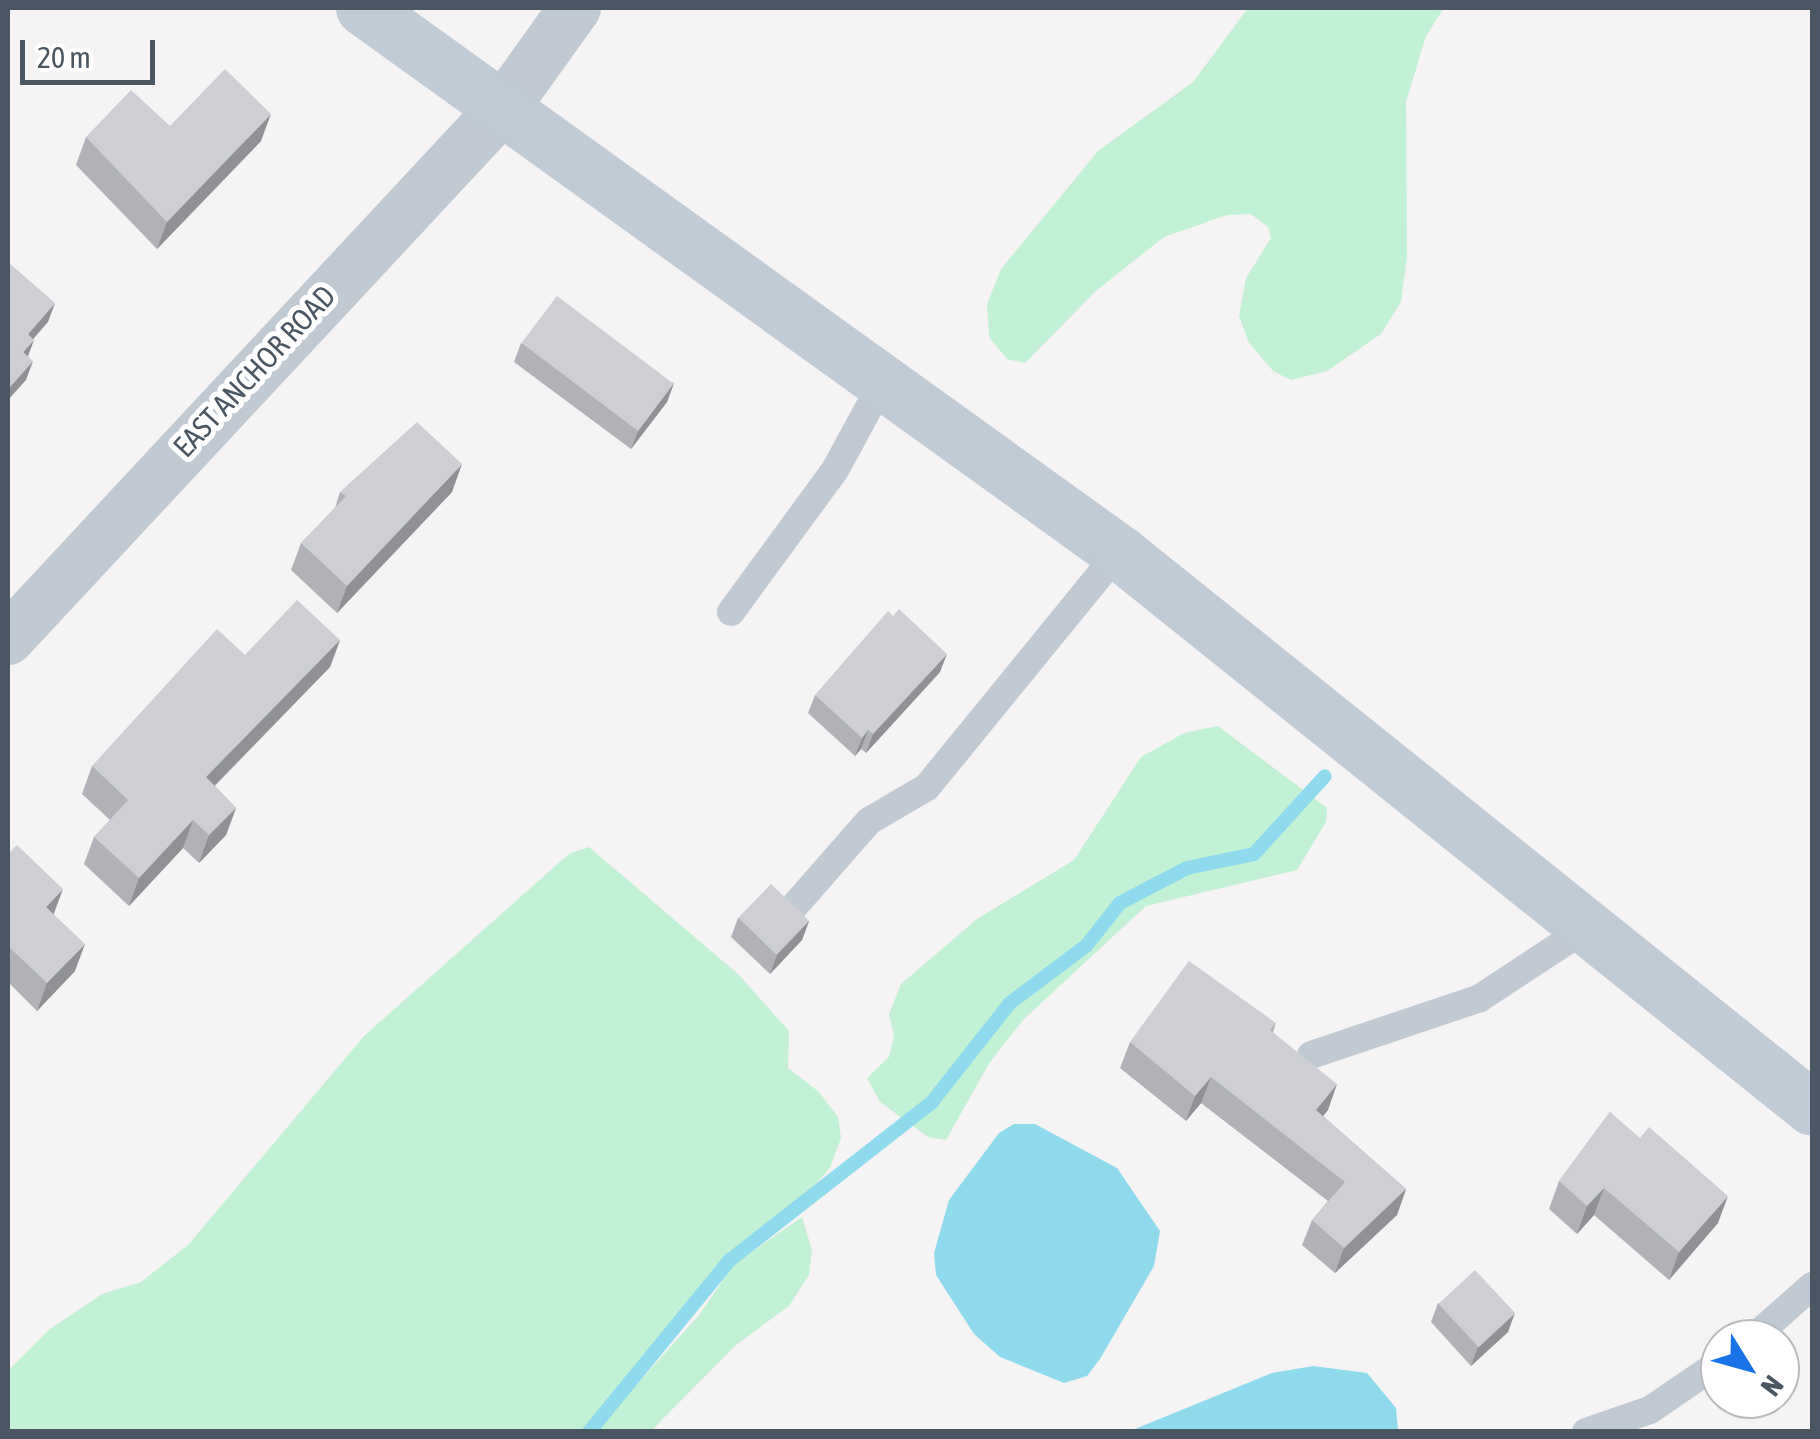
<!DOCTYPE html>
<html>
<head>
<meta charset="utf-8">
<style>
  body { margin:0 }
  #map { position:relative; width:1820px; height:1439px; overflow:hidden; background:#f5f3f3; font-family:"Asap Condensed",sans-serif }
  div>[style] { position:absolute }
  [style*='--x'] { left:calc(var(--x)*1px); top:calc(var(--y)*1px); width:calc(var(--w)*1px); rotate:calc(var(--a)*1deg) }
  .green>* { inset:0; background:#c3f1d5 }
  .water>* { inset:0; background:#90daee }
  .stream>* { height:14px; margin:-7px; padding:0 7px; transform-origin:7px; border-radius:7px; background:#90daee }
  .service>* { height:28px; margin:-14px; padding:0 14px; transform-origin:14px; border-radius:14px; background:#c1cad2 }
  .minor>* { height:52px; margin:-26px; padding:0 26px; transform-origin:26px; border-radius:26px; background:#c1cad2 }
  .secondary>* { height:55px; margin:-27.5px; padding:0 27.5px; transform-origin:27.5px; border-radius:27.5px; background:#c1cbd6 }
  .wall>* { inset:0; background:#b0b2b7 }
  .shaded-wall>* { inset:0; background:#909195 }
  .building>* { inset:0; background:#cdcfd5; transform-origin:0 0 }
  span { translate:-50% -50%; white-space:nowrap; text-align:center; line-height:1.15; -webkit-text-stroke:10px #fff; paint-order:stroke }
  .street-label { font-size:30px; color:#4a5661 }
  .frame { position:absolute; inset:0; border:10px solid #4a5661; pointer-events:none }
  .north { position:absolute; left:1700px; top:1319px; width:100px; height:100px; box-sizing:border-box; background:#fff; border:2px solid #b7bbc0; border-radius:50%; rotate:127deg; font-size:28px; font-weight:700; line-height:40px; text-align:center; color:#4a5661 }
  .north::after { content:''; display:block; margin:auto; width:35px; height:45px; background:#1a73e8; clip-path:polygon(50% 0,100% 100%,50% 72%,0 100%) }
  .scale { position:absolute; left:20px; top:40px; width:135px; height:45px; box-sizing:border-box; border:5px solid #4a5661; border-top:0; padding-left:12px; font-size:30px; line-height:35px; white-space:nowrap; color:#4a5661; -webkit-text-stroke:8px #fff; paint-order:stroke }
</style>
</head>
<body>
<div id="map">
  <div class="green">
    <div style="clip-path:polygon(1248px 8px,1444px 8px,1426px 36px,1406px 102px,1407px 257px,1401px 302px,1381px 334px,1327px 371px,1291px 380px,1273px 371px,1249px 343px,1239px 316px,1246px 278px,1271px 238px,1268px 227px,1251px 214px,1227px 215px,1164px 237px,1097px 290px,1025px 363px,1007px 359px,989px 337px,987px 304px,1001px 269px,1098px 151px,1193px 82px)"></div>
    <div style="clip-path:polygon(1218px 726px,1327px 808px,1326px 822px,1297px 870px,1146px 906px,1024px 1019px,990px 1062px,946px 1140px,928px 1137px,880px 1102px,867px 1078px,889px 1057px,894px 1036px,889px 1014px,901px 984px,977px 919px,1074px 860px,1141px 757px,1184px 733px)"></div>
    <div style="clip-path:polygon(589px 847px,738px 974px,789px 1031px,788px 1068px,819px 1092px,838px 1117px,841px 1138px,830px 1168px,794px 1208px,709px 1275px,692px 1309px,679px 1315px,586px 1427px,589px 1431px,8px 1431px,8px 1371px,50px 1329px,102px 1294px,141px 1282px,188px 1245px,364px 1036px,570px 853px)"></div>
    <div style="clip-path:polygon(802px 1217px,812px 1250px,809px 1275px,789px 1306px,736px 1345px,651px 1431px,595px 1431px,700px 1314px,733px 1265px)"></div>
  </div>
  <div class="water">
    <div style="clip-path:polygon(1014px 1124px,1035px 1124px,1117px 1168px,1160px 1231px,1154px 1266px,1100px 1359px,1087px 1376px,1064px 1383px,1000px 1357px,974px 1334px,936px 1275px,934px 1253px,949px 1200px,999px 1133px)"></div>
    <div style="clip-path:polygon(1313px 1366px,1367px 1373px,1396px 1408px,1398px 1431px,1130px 1431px,1272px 1373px)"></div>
  </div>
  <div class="stream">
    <div style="--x:589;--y:1432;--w:222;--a:-50.7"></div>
    <div style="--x:730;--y:1260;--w:256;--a:-38"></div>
    <div style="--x:932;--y:1102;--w:126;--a:-51.8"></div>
    <div style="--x:1010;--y:1003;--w:95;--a:-36.9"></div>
    <div style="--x:1086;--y:946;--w:55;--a:-51.7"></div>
    <div style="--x:1120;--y:903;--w:76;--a:-27.6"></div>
    <div style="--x:1187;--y:868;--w:68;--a:-11.8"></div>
    <div style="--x:1254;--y:854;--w:105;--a:-47.7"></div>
  </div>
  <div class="service">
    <div style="--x:731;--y:612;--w:176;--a:-53.8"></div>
    <div style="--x:835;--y:470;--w:105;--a:-61.5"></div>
    <div style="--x:791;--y:910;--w:118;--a:-48.8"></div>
    <div style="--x:869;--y:821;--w:67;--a:-30.4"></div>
    <div style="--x:927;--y:787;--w:303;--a:-50.8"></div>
    <div style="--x:1311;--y:1055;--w:178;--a:-18.6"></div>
    <div style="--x:1480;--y:998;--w:133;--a:-33.3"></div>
    <div style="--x:1752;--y:1339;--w:80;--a:-41.5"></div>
    <div style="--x:1586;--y:1432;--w:68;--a:-19"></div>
    <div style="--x:1650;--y:1410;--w:85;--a:-34.4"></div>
  </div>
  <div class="minor">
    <div style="--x:8;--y:639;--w:727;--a:-47.01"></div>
    <div style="--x:504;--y:107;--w:122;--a:-54.4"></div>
  </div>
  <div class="secondary">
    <div style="--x:363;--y:8;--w:931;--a:35.74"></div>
    <div style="--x:1119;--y:552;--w:888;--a:38.74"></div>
  </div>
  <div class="wall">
    <div style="clip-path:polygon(170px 126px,261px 141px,157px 249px,76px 165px,86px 137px)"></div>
    <div style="clip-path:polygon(521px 343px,674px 383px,667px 402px,631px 449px,514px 362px)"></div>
    <div style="clip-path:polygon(340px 492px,452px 492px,337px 613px,291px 570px,301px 543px,335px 508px)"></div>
    <div style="clip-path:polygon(340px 640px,330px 667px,215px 786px,236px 808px,226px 835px,199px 863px,183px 848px,129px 906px,84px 864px,94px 837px,110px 820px,82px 794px,92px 766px)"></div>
    <div style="clip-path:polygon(940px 672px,866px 753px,861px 749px,855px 756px,808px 713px,815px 695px)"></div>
    <div style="clip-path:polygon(8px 854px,53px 914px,75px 971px,37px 1011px,8px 982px)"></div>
    <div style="clip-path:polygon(738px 918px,809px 921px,802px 940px,770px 974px,731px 937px)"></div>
    <div style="clip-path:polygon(1276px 1023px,1273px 1032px,1328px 1110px,1323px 1116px,1406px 1189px,1397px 1215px,1335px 1273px,1302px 1245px,1312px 1220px,1328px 1201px,1201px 1103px,1186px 1121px,1120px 1068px,1130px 1042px)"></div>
    <div style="clip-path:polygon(1610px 1112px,1718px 1223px,1669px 1280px,1594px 1215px,1577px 1234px,1549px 1209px,1559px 1181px)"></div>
    <div style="clip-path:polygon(1438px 1303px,1508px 1332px,1471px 1366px,1431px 1322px)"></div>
  </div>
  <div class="shaded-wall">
    <div style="clip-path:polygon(271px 114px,261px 141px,157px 249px,167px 222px)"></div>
    <div style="clip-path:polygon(55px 303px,48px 322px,21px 353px,28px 334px)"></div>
    <div style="clip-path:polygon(34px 340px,27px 359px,23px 352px)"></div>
    <div style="clip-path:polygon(33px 361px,26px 380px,8px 400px,8px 389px)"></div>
    <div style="clip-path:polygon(674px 383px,667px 402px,631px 449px,638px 431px)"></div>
    <div style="clip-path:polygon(462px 464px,452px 492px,337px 613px,347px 586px)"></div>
    <div style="clip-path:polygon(340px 640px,330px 667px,196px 804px,206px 777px)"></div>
    <div style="clip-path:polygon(947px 654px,940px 672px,866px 753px,873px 734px)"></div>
    <div style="clip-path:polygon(868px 730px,861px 749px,855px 756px,862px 738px)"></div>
    <div style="clip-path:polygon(236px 808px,226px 835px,199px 863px,209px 835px)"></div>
    <div style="clip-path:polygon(193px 820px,183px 848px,129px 906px,139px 878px)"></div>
    <div style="clip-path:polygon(63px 889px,53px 916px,46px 907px)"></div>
    <div style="clip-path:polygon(809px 921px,802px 940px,770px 974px,777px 955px)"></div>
    <div style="clip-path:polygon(85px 944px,75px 971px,37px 1011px,47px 983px)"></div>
    <div style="clip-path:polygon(1211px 1077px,1201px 1103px,1186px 1121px,1195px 1096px)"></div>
    <div style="clip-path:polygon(1337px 1084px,1328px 1110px,1307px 1136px,1316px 1110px)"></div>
    <div style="clip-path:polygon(1604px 1188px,1594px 1215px,1577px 1234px,1587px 1206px)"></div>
    <div style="clip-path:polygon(1406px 1189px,1397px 1215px,1335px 1273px,1344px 1248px)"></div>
    <div style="clip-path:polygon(1728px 1196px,1718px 1223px,1669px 1280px,1679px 1252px)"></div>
    <div style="clip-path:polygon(1515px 1313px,1508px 1332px,1471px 1366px,1478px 1347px)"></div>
  </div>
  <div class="building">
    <div style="clip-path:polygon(225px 69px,271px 114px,167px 222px,86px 137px,131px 90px,170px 126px)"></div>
    <div style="clip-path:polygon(8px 262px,55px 303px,28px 334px,34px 340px,23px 352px,33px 361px,8px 389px)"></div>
    <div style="left:557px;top:296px;width:146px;height:59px;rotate:37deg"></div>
    <div style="clip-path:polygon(417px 422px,462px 464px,347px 586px,301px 543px,346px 496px,340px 492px)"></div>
    <div style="clip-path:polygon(297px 600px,340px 640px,206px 777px,236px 808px,209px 835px,193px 820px,139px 878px,94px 837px,128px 800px,92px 766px,217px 629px,245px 655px)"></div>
    <div style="clip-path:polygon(899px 609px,947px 654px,873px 734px,868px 730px,862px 738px,815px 695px,888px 611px,893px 616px)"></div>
    <div style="clip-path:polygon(17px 845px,63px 889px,46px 907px,85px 944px,47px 983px,8px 946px,8px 854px)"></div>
    <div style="left:771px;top:884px;width:53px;height:47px;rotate:44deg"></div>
    <div style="clip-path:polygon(1189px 961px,1276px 1023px,1270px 1030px,1337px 1084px,1316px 1110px,1406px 1189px,1344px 1248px,1312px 1220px,1345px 1182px,1211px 1077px,1195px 1096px,1130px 1042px)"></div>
    <div style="clip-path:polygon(1610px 1112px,1640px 1138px,1649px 1127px,1728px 1196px,1679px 1252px,1604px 1188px,1587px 1206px,1559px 1181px)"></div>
    <div style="left:1475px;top:1270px;width:59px;height:50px;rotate:47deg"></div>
  </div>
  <div class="street-label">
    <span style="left:254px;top:371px;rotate:-47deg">EAST ANCHOR ROAD</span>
  </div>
  <div class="frame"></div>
  <div class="north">N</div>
  <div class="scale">20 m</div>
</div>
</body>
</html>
